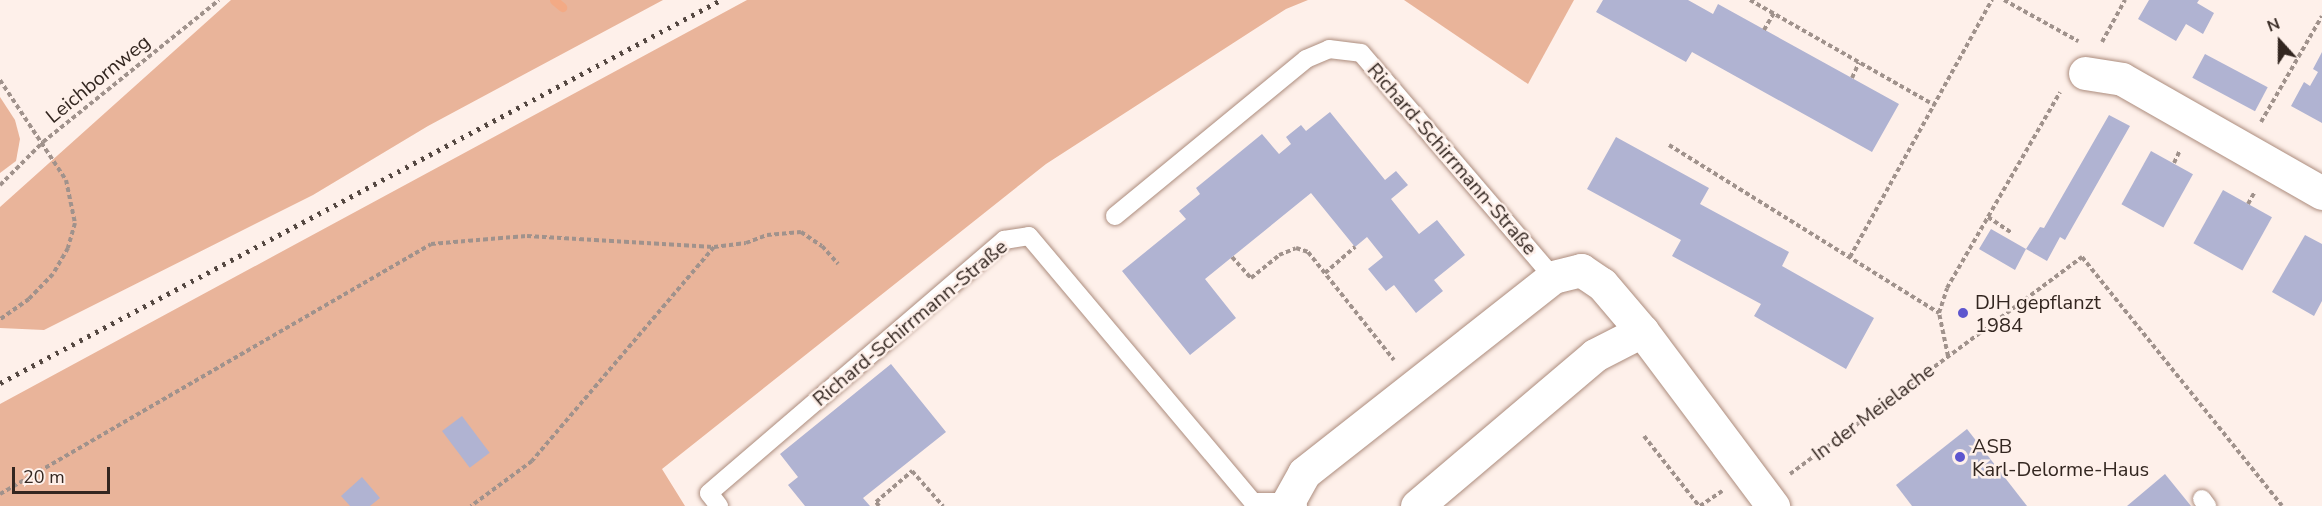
<!DOCTYPE html>
<html>
<head>
<meta charset="utf-8">
<style>
  body { margin:0 }
  #map { position:relative; width:2322px; height:506px; overflow:hidden; background:#fef0ea; font-family:"Nunito Sans",sans-serif }
  div>[style] { position:absolute }
  [style*='--x'] { left:calc(var(--x)*1px); top:calc(var(--y)*1px); width:calc(var(--w)*1px); rotate:calc(var(--a)*1deg) }
  .green>* { inset:0; background:#e9b49a }
  .stream>* { height:9px; margin:-4.5px; padding:0 4.5px; transform-origin:4.5px; border-radius:4.5px; background:#f3aa85 }
  .building>* { inset:0; background:#b0b3d2; transform-origin:0 0 }
  .path>* { height:4px; margin-top:-2px; transform-origin:0; background:repeating-linear-gradient(90deg,#a0928c 0 4.5px,transparent 0 7.5px) }
  .roads { filter:drop-shadow(0 0 2px #ac8c7d) drop-shadow(0 0 2px #ac8c7d) }
  .lane>* { height:18px; margin:-9px; padding:0 9px; transform-origin:9px; border-radius:9px; background:#fff }
  .street>* { height:33px; margin:-16.5px; padding:0 16.5px; transform-origin:16.5px; border-radius:16.5px; background:#fff }
  .rail>* { height:4.5px; margin-top:-2.25px; transform-origin:0; background:repeating-linear-gradient(90deg,#544741 0 3px,transparent 0 9px) }
  .dots>* { width:16px; height:16px; translate:-50% -50%; box-sizing:border-box; border:3px solid #fef0ea; border-radius:50% }
  span { translate:-50% -50%; white-space:nowrap; text-align:center; line-height:1.15; -webkit-text-stroke:5px #fef0ea; paint-order:stroke }
  .street-label { font-size:20px; color:#332620 }
  .poi-label { font-size:20px; color:#332620 }
  .left { translate:0 -50%; text-align:left }
  .north { position:absolute; left:2250px; top:12px; width:60px; height:60px; -webkit-text-stroke:4px #fef0ea; paint-order:stroke; rotate:339deg; font-size:16px; font-weight:700; line-height:24px; text-align:center; color:#332620 }
  .north::after { content:''; display:block; margin:auto; width:21px; height:27px; background:#332620; clip-path:polygon(50% 0,100% 100%,50% 72%,0 100%) }
  .scale { position:absolute; left:12px; top:467px; width:98px; height:27px; box-sizing:border-box; border:3px solid #332620; border-top:0; padding-left:8px; font-size:18px; line-height:21px; white-space:nowrap; color:#332620; -webkit-text-stroke:4px #fef0ea; paint-order:stroke }
</style>
</head>
<body>
<div id="map">
  <div class="green">
    <div style="clip-path:polygon(231px 0,663px 0,428px 126px,313px 195px,44px 330px,0 328px,0 207px)"></div>
    <div style="clip-path:polygon(747px 0,1308px 0,1286px 9px,1046px 164px,662px 469px,685px 506px,0 506px,0 404px)"></div>
    <div style="clip-path:polygon(1404px 0,1574px 0,1528px 84px)"></div>
    <div style="clip-path:polygon(0 97px,15px 120px,20px 139px,16px 161px,0 173px)"></div>
  </div>
  <div class="stream">
    <div style="--x:554;--y:0;--w:11;--a:41"></div>
  </div>
  <div class="building">
    <div style="clip-path:polygon(1603px 0,1688px 0,1713px 14px,1718px 4px,1899px 104px,1872px 152px,1692px 52px,1686px 62px,1596px 12px)"></div>
    <div style="clip-path:polygon(2149px 0,2199px 0,2197px 3px,2214px 13px,2203px 34px,2186px 24px,2176px 41px,2138px 19px)"></div>
    <div style="clip-path:polygon(2322px 52px,2322px 123px,2291px 106px,2304px 82px,2310px 86px,2318px 72px,2313px 69px)"></div>
    <div style="left:2205px;top:54px;width:71px;height:27px;rotate:28deg"></div>
    <div style="clip-path:polygon(1330px 112px,1385px 180px,1396px 171px,1408px 185px,1391px 199px,1419px 234px,1437px 220px,1465px 255px,1434px 280px,1443px 291px,1416px 313px,1394px 285px,1386px 291px,1368px 269px,1383px 257px,1367px 237px,1355px 247px,1311px 193px,1205px 279px,1236px 318px,1190px 355px,1122px 271px,1186px 219px,1179px 211px,1200px 194px,1196px 188px,1262px 134px,1279px 154px,1291px 144px,1286px 137px,1301px 125px,1306px 131px)"></div>
    <div style="clip-path:polygon(2109px 115px,2130px 126px,2065px 240px,2060px 237px,2047px 261px,2026px 249px,2015px 270px,1979px 249px,1991px 229px,2026px 249px,2040px 227px,2044px 228px)"></div>
    <div style="clip-path:polygon(1616px 137px,1709px 188px,1700px 204px,1789px 252px,1782px 266px,1874px 318px,1846px 369px,1754px 316px,1761px 304px,1672px 256px,1681px 240px,1587px 189px)"></div>
    <div style="left:2151px;top:151px;width:48px;height:61px;rotate:29deg"></div>
    <div style="left:2223px;top:190px;width:56px;height:61px;rotate:29deg"></div>
    <div style="clip-path:polygon(2305px 235px,2322px 244px,2322px 301px,2314px 316px,2272px 292px)"></div>
    <div style="clip-path:polygon(891px 364px,946px 432px,863px 498px,870px 506px,805px 506px,788px 485px,798px 477px,780px 454px)"></div>
    <div style="left:462px;top:416px;width:46px;height:25px;rotate:53deg"></div>
    <div style="clip-path:polygon(1967px 429px,2027px 506px,1912px 506px,1896px 485px)"></div>
    <div style="clip-path:polygon(2165px 474px,2191px 506px,2127px 506px)"></div>
    <div style="clip-path:polygon(362px 477px,380px 498px,370px 506px,350px 506px,341px 496px)"></div>
  </div>
  <div class="path">
    <div style="--x:1750;--y:0;--w:212;--a:29.7"></div>
    <div style="--x:2004;--y:0;--w:85;--a:29"></div>
    <div style="--x:1764;--y:30;--w:20;--a:-60"></div>
    <div style="--x:2102;--y:42;--w:48;--a:-61.3"></div>
    <div style="--x:1852;--y:78;--w:17;--a:-66"></div>
    <div style="--x:0;--y:80;--w:120;--a:56.6"></div>
    <div style="--x:66;--y:180;--w:44;--a:78.2"></div>
    <div style="--x:75;--y:223;--w:26;--a:106"></div>
    <div style="--x:68;--y:248;--w:30;--a:120"></div>
    <div style="--x:53;--y:274;--w:35;--a:134"></div>
    <div style="--x:29;--y:299;--w:35;--a:145"></div>
    <div style="--x:2261;--y:122;--w:122;--a:-60.1"></div>
    <div style="--x:1669;--y:145;--w:318;--a:31.9"></div>
    <div style="--x:2174;--y:163;--w:14;--a:-65"></div>
    <div style="--x:0;--y:185;--w:61;--a:-45"></div>
    <div style="--x:43;--y:142;--w:226;--a:-38.9"></div>
    <div style="--x:2248;--y:204;--w:13;--a:-61"></div>
    <div style="--x:1988;--y:217;--w:29;--a:34"></div>
    <div style="--x:714;--y:247;--w:32;--a:-7"></div>
    <div style="--x:746;--y:243;--w:22;--a:-21"></div>
    <div style="--x:767;--y:235;--w:34;--a:-5"></div>
    <div style="--x:801;--y:232;--w:25;--a:34"></div>
    <div style="--x:822;--y:246;--w:24;--a:48"></div>
    <div style="--x:1232;--y:257;--w:28;--a:48"></div>
    <div style="--x:1251;--y:278;--w:36;--a:-39"></div>
    <div style="--x:1279;--y:255;--w:18;--a:-22"></div>
    <div style="--x:1296;--y:248;--w:13;--a:18"></div>
    <div style="--x:1308;--y:252;--w:138;--a:51.5"></div>
    <div style="--x:1850;--y:257;--w:294;--a:-61.1"></div>
    <div style="--x:1325;--y:273;--w:40;--a:-41"></div>
    <div style="--x:1948;--y:356;--w:44;--a:-101.8"></div>
    <div style="--x:1939;--y:313;--w:26;--a:-72"></div>
    <div style="--x:1947;--y:288;--w:226;--a:-60"></div>
    <div style="--x:1644;--y:436;--w:89;--a:51.8"></div>
    <div style="--x:1790;--y:474;--w:364;--a:-36.6"></div>
    <div style="--x:2082;--y:257;--w:319;--a:51.2"></div>
    <div style="--x:0;--y:494;--w:498;--a:-30.1"></div>
    <div style="--x:431;--y:244;--w:96;--a:-4.8"></div>
    <div style="--x:527;--y:236;--w:187;--a:3.4"></div>
    <div style="--x:714;--y:247;--w:281;--a:130.4"></div>
    <div style="--x:532;--y:461;--w:76;--a:143.6"></div>
    <div style="--x:879;--y:506;--w:5;--a:-127"></div>
    <div style="--x:876;--y:502;--w:48;--a:-40.7"></div>
    <div style="--x:912;--y:471;--w:47;--a:48.5"></div>
    <div style="--x:1700;--y:506;--w:27;--a:-34"></div>
  </div>
  <div class="roads">
    <div class="lane">
      <div style="--x:1115;--y:216;--w:247;--a:-39.4"></div>
      <div style="--x:1306;--y:59;--w:25;--a:-23"></div>
      <div style="--x:1329;--y:49;--w:32;--a:7"></div>
      <div style="--x:1361;--y:53;--w:295;--a:49.4"></div>
      <div style="--x:2202;--y:499;--w:9;--a:54"></div>
      <div style="--x:719;--y:506;--w:16;--a:-128"></div>
      <div style="--x:709;--y:493;--w:389;--a:-40.6"></div>
      <div style="--x:1004;--y:240;--w:25;--a:-9"></div>
      <div style="--x:1029;--y:236;--w:348;--a:49.9"></div>
      <div style="--x:1253;--y:502;--w:35;--a:0"></div>
    </div>
    <div class="street">
      <div style="--x:2085;--y:73;--w:37;--a:9"></div>
      <div style="--x:2122;--y:79;--w:230;--a:29.7"></div>
      <div style="--x:1290;--y:506;--w:4;--a:-117"></div>
      <div style="--x:1288;--y:502;--w:33;--a:-61"></div>
      <div style="--x:1304;--y:473;--w:317;--a:-38.2"></div>
      <div style="--x:1553;--y:277;--w:29;--a:-14"></div>
      <div style="--x:1581;--y:270;--w:25;--a:34"></div>
      <div style="--x:1602;--y:284;--w:62;--a:49.6"></div>
      <div style="--x:1642;--y:331;--w:219;--a:53.2"></div>
      <div style="--x:1417;--y:506;--w:233;--a:-40.3"></div>
      <div style="--x:1595;--y:355;--w:53;--a:-27.1"></div>
    </div>
  </div>
  <div class="rail">
    <div style="--x:0;--y:383;--w:816;--a:-27.98"></div>
  </div>
  <div class="dots">
    <div style="left:1963px;top:313px;background:#5e56ce"></div>
    <div style="left:1960px;top:457px;background:#5e56ce"></div>
  </div>
  <div class="street-label">
    <span style="left:98px;top:79px;rotate:-39deg">Leichbornweg</span>
    <span style="left:1452px;top:159px;rotate:49deg">Richard-Schirrmann-Straße</span>
    <span style="left:910px;top:323px;rotate:-40deg">Richard-Schirrmann-Straße</span>
    <span style="left:1873px;top:412px;rotate:-37deg">In der Meielache</span>
  </div>
  <div class="poi-label">
    <span class="left" style="left:1975px;top:314px">DJH gepflanzt<br>1984</span>
    <span class="left" style="left:1972px;top:458px">ASB<br>Karl-Delorme-Haus</span>
  </div>
  <div class="north">N</div>
  <div class="scale">20 m</div>
</div>
</body>
</html>
